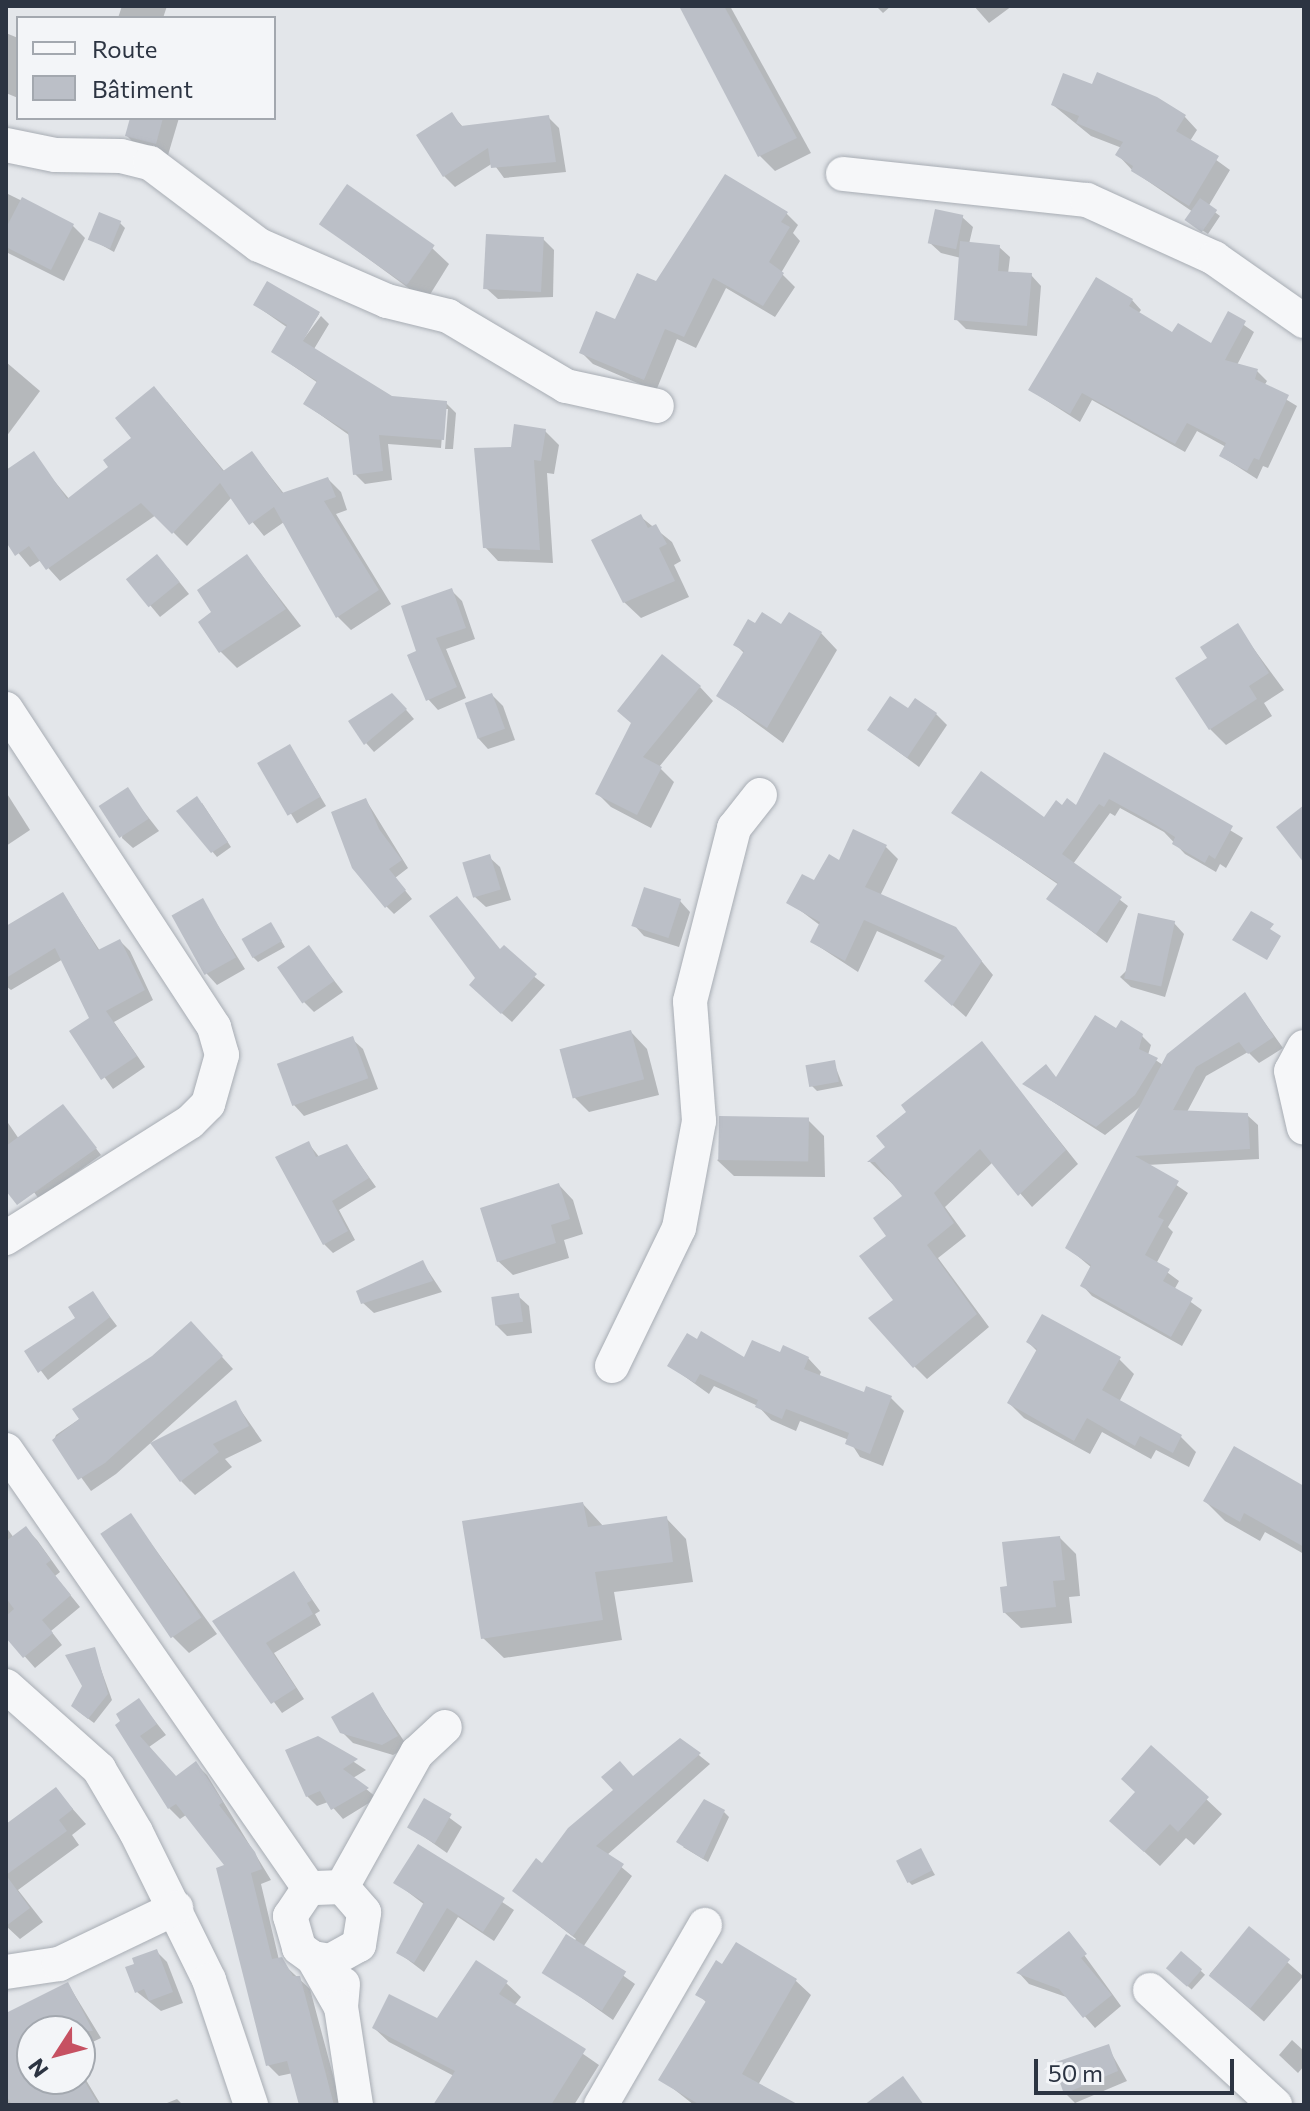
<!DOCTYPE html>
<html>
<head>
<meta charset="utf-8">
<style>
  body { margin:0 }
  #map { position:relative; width:1310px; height:2111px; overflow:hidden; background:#e3e6ea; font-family:Commissioner,sans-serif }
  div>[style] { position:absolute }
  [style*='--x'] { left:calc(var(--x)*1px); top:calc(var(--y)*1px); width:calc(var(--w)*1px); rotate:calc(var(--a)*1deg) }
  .shadow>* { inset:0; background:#0003; transform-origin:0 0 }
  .building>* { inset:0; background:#bbbfc7; transform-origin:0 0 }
  .roads { filter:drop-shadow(0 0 2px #a8adb4) drop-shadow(0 0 2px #a8adb4) }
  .minor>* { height:34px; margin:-17px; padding:0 17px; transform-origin:17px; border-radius:17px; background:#f6f7f9 }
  span { translate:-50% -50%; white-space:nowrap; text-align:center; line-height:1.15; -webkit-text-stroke:6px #f3f5f8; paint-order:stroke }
  .frame { position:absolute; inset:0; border:8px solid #2c3442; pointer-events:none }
  .legend { position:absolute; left:16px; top:16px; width:260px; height:104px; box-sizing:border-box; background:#f3f5f8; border:2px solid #a3a8af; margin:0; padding:10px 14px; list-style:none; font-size:24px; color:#2c3442 }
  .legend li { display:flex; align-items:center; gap:16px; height:40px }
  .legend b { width:40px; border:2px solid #a3a8af }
  .north { position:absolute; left:16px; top:2015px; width:80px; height:80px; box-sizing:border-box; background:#f3f5f8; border:2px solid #a3a8af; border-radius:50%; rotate:234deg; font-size:22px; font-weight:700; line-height:32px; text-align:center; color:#2c3442 }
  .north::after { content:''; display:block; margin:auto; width:28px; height:36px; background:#c65162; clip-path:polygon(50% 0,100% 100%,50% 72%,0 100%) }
  .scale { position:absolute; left:1034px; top:2059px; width:200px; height:36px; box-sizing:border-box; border:4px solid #2c3442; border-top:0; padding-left:10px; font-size:24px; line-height:28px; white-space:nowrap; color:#2c3442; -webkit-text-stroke:6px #f3f5f8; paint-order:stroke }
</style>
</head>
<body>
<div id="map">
  <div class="shadow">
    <div style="clip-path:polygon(122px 6px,167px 6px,163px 18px,118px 18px)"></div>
    <div style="clip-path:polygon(681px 6px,730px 6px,811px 153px,775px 171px,760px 156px)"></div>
    <div style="clip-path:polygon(876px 6px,891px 6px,883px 13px)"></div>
    <div style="clip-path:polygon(974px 6px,1012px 6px,989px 23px)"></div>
    <div style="clip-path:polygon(6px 33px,18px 38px,18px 98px,6px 93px)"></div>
    <div style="clip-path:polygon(1053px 105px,1185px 117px,1197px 130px,1190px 141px,1230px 170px,1208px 207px,1220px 216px,1208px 234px,1187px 220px,1193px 212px,1133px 171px,1118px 155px,1122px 148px,1091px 136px)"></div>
    <div style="clip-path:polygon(452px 115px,464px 128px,548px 117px,559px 128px,566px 172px,504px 178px,493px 163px,455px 187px,444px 176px)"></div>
    <div style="clip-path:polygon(132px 118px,179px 118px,168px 155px,139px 148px,127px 136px)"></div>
    <div style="clip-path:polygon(6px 193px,73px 226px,85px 238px,64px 281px,6px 252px)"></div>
    <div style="clip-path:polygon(786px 213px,798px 225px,793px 233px,800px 241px,781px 273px,795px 287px,775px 317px,726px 288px,696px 348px,677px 339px,656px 391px,593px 364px,581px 352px,657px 284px)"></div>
    <div style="clip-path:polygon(962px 217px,973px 227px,969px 244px,999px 247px,1010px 257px,1008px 274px,1031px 275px,1041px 286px,1037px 336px,966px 329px,956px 319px,961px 258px,941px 253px,930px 243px)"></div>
    <div style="clip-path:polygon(120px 223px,125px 228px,114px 252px,89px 238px)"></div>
    <div style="clip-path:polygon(321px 224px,432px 248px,449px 264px,426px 301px)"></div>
    <div style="clip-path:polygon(543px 239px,554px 250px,553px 297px,498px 299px,487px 289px)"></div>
    <div style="clip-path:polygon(1132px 300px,1141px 310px,1138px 314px,1173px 335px,1212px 345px,1228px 314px,1254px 332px,1237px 365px,1257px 371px,1267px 381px,1264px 386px,1297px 406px,1268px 468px,1263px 466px,1257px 479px,1221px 456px,1226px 447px,1197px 431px,1185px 452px,1092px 400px,1080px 422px,1030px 390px)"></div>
    <div style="clip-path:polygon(255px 305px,319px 314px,296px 349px,321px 316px,329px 324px,314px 349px,392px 398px,446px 403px,456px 413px,453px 449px,445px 449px,448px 409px,444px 409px,441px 448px,388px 444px,392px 480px,365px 484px,355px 474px,349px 435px,305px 404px,318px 383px,273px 352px,288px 328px)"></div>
    <div style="clip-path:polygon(6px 362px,40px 391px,6px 437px)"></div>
    <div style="clip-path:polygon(167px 402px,225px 472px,252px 453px,285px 495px,328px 479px,341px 492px,347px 510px,336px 514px,391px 604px,351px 630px,338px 617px,284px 522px,264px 536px,232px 497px,187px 546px,156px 515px,60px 581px,41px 560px,30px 567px,6px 538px,6px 482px,46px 471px,70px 500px,111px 467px)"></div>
    <div style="clip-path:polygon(545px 431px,559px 445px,554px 474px,547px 473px,553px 563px,498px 561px,485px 547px,513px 449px)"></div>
    <div style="clip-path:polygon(641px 517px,672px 542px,681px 561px,674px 565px,689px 597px,641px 618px,624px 602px)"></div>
    <div style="clip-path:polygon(247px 556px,301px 626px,237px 668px,220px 651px,214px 613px)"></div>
    <div style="clip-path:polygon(168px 568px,189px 594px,160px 617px,129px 580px)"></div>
    <div style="clip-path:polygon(452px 591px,462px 601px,475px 639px,446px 649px,466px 698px,438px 710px,428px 699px,419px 653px)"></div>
    <div style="clip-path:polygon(755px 626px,821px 633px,837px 650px,783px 743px,719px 696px,745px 654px,735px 644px)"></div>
    <div style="clip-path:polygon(1237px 626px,1284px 690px,1264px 703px,1272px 716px,1226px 745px,1210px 729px,1209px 659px)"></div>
    <div style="clip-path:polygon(700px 687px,713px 701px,659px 767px,674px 782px,651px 828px,611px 807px,597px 793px,633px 724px)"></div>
    <div style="clip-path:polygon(492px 695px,503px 706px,515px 740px,488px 749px,478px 738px)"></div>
    <div style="clip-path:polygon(401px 704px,414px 719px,374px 752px,366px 743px)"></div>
    <div style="clip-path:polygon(908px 710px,936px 714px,947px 725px,919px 767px,869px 730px)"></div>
    <div style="left:290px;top:746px;width:70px;height:34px;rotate:59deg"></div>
    <div style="clip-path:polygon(1105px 755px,1243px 838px,1226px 868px,1220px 864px,1216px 872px,1185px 854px,1164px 832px,1120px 808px,1115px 816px,1110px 813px,1073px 864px,1128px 906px,1107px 943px,1049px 899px,1059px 885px,954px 813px,1044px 819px,1062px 808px,1077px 808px)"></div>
    <div style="clip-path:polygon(127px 790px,159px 831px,133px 848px,122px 838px)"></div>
    <div style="clip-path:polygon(6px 792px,30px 830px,6px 846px)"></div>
    <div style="clip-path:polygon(366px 800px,408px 868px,395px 878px,412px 899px,394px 914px,386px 906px)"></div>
    <div style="clip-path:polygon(202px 803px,231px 847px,217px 857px,179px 812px)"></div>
    <div style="clip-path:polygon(885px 846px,898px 859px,880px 896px,955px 929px,993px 975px,966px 1017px,939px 993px,944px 961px,877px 931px,858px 972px,812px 942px,821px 926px,789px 902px,840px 862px)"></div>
    <div style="clip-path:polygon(489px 857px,500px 867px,511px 900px,486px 907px,475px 897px)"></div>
    <div style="clip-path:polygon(63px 894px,100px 951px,120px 941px,130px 951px,153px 1000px,114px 1022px,145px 1067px,113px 1089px,72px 1032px,92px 1018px,63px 959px,11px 990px,6px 986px,6px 946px)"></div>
    <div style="clip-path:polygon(202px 900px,245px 969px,217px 985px,207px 974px)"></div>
    <div style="clip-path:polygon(680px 901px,690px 912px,679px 947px,644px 936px,634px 925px)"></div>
    <div style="clip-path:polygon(1174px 923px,1184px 934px,1165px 997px,1131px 987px,1120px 977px)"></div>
    <div style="clip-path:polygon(271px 924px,285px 947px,258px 962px,253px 957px)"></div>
    <div style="clip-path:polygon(309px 948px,343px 992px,314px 1012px,303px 1001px)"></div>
    <div style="clip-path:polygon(501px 951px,545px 985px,512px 1022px,481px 995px)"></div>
    <div style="clip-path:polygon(1245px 995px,1283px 1048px,1259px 1063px,1248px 1052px,1206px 1076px,1187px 1112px,1247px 1115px,1258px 1125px,1259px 1159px,1147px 1165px,1188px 1193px,1168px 1227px,1173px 1232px,1156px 1264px,1179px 1281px,1174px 1290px,1202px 1310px,1182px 1346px,1092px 1296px,1082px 1285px,1092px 1268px,1068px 1248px,1142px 1105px,1105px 1135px,1025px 1084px,1057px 1079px,1117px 1031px,1142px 1036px,1151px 1045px,1148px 1055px,1163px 1065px)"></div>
    <div style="clip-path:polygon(631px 1032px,647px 1049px,659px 1095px,589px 1112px,572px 1095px)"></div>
    <div style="clip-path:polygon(352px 1039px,363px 1049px,378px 1089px,304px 1116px,294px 1105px)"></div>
    <div style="clip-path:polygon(982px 1044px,1078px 1164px,1032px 1207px,993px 1162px,945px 1207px,966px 1236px,938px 1258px,989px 1327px,927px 1379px,914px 1366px,895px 1300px,889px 1236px,905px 1196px,870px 1162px,888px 1147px,909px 1112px)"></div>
    <div style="clip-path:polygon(834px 1063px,843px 1086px,817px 1091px,812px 1086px)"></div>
    <div style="clip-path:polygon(69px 1113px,101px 1155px,39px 1199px,6px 1154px,6px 1120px,19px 1139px)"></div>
    <div style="clip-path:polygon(808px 1120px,824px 1136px,825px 1177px,734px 1176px,717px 1160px)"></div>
    <div style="clip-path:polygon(309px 1144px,320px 1158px,347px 1146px,376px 1187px,339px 1210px,355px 1240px,333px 1253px,324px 1244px)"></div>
    <div style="clip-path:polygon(559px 1185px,573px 1200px,583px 1234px,564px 1240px,569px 1258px,513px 1275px,498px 1261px)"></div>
    <div style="clip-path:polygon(423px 1263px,442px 1292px,374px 1313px,363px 1303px)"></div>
    <div style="clip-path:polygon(92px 1293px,117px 1326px,48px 1380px,26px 1351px,78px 1318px)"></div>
    <div style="clip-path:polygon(518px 1296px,529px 1306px,532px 1333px,507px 1336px,496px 1325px)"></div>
    <div style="clip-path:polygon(202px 1335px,233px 1369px,116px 1474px,91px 1491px,54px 1440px,56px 1435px)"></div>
    <div style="clip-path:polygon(1028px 1342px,1119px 1359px,1134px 1374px,1119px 1402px,1181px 1437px,1196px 1452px,1189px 1467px,1156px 1450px,1151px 1459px,1102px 1432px,1090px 1454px,1024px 1418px,1009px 1403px,1038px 1352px)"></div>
    <div style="clip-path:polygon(781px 1354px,808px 1358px,821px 1372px,819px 1377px,865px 1395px,891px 1398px,904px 1411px,883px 1466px,860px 1457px,849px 1440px,800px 1421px,796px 1431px,771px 1420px,758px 1406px,714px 1386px,709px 1394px,670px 1366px)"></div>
    <div style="clip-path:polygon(235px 1402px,262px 1441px,225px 1459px,232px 1467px,195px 1495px,181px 1481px)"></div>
    <div style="clip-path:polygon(1304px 1488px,1304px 1554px,1265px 1532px,1260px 1541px,1225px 1521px,1205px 1501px)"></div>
    <div style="clip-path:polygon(583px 1504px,604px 1527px,666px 1518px,686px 1539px,693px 1582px,614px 1592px,622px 1640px,504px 1658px,483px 1638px)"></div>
    <div style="clip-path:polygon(131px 1516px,217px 1634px,189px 1653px,173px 1637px)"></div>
    <div style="clip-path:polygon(6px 1527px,14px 1538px,26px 1529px,37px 1540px,60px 1572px,55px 1576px,80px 1607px,51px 1631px,62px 1645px,35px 1668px,6px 1635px)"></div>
    <div style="clip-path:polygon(1060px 1538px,1076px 1554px,1080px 1596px,1069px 1597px,1072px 1623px,1021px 1628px,1004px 1612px,1009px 1588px)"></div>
    <div style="clip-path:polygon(294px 1573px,320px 1611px,315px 1614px,321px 1625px,274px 1653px,304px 1699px,282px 1713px,215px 1621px)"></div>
    <div style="clip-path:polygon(94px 1650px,112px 1700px,94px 1723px,78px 1711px)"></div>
    <div style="clip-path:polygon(373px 1695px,408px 1747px,393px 1755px,353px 1743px,342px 1732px)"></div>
    <div style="clip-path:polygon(139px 1701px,166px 1735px,149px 1747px,177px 1778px,196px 1764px,207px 1775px,271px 1880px,261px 1884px,279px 1960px,310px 1989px,341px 2105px,303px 2105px,293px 2073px,279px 2076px,268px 2065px,228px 1866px,186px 1815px,180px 1819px,169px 1808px,118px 1725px)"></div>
    <div style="clip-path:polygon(318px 1738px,366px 1770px,353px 1778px,377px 1798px,343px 1819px,328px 1802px,317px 1806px,307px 1796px)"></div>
    <div style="clip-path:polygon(680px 1740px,710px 1764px,607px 1855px,632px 1876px,583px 1947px,635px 1984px,613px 2020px,545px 1972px,576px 1939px,514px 1891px)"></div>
    <div style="clip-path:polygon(1152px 1748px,1222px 1814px,1194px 1845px,1186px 1838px,1160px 1866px,1126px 1835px)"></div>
    <div style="clip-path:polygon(56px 1790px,86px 1824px,72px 1835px,79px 1845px,18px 1890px,43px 1922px,20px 1939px,6px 1926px,6px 1837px)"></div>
    <div style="clip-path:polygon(425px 1800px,462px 1827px,447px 1853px,410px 1827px)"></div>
    <div style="clip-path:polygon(724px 1812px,729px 1817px,708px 1862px,683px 1847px)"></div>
    <div style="clip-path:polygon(418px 1846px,514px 1910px,494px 1941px,458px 1917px,424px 1972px,399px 1953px,425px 1905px,396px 1883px)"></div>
    <div style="clip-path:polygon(921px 1851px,935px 1875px,912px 1885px,907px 1880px)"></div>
    <div style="left:1249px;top:1929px;width:72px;height:60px;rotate:41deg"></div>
    <div style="clip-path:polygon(1069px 1934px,1121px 2006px,1095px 2028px,1069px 1998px,1029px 1984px,1019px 1973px)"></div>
    <div style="clip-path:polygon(156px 1951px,167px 1962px,183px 2003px,161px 2011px,137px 1992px)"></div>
    <div style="left:1182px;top:1954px;width:31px;height:20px;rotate:42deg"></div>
    <div style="clip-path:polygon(723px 1966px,796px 1981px,811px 1995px,758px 2085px,785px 2105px,694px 2105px,661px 2079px,707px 2003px,698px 1994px)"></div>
    <div style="clip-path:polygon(506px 1983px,521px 1997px,514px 2006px,599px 2065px,574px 2105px,435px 2105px,454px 2076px,389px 2042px,374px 2028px,438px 2021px)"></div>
    <div style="clip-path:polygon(68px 1984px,101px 2038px,80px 2048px,80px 2031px,32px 2031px,32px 2079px,80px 2079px,80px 2070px,101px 2105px,6px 2105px,6px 2016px)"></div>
    <div style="clip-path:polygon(1292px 2040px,1304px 2051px,1304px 2066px,1298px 2073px,1279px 2055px)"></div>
    <div style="clip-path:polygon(1108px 2047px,1127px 2081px,1075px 2103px,1065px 2093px)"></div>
    <div style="clip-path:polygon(177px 2099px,183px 2105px,162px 2105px)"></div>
  </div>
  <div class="building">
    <div style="clip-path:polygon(679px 6px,724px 6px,797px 138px,758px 157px)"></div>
    <div style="clip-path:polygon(1097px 72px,1157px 97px,1186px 115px,1176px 131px,1219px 156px,1189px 206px,1131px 171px,1133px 166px,1115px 155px,1123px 142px,1076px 123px,1079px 116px,1051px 105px,1063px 73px,1092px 84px)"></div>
    <div style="clip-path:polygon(452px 112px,461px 126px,549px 115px,556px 162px,491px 168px,488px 148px,443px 177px,416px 135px)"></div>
    <div style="clip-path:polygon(130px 118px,163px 118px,156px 144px,125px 136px)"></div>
    <div style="clip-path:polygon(725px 174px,788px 212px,781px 222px,790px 227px,769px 262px,784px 273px,763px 306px,713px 278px,684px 337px,665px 329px,644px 380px,579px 353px,596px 311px,615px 319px,637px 273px,656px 281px)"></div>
    <div style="left:347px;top:184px;width:107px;height:49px;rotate:35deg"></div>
    <div style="clip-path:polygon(22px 197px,74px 224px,51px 270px,6px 247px,6px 228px)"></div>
    <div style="left:1200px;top:198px;width:21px;height:27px;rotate:35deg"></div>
    <div style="left:935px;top:209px;width:29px;height:35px;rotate:12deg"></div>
    <div style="left:99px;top:212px;width:24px;height:30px;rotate:22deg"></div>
    <div style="left:486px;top:234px;width:58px;height:55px;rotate:3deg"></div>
    <div style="clip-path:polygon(960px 241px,1000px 245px,998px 271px,1032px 273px,1027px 326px,954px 320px)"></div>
    <div style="clip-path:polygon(1096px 277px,1133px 299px,1129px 306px,1172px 332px,1178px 323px,1211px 343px,1228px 311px,1246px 321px,1225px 360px,1258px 369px,1255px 379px,1289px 395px,1259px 460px,1254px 458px,1247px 471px,1219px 456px,1226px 443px,1187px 423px,1175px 444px,1082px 393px,1070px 414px,1028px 390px)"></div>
    <div style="clip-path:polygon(267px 281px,320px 312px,303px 341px,392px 396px,447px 401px,444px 440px,379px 435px,383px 471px,353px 475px,348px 432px,303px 404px,317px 381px,271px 352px,287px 325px,253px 305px)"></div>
    <div style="clip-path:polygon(154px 386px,223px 471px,252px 451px,282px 493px,328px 477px,336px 497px,324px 501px,379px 590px,336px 618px,274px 507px,249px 525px,220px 483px,172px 534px,141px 503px,46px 570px,29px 546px,15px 556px,6px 542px,6px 470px,34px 451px,67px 499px,108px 467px,103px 460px,131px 438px,115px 418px)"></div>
    <div style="clip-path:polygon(514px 424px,546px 429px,541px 461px,534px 460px,540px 550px,483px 548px,474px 448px,511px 447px)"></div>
    <div style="clip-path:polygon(641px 514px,648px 528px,656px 524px,667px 544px,659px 548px,675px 581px,623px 603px,591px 540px)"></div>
    <div style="left:157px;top:554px;width:36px;height:40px;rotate:51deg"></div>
    <div style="clip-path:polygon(247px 554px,286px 609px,219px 653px,198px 622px,211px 612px,197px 590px)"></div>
    <div style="clip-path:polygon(452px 588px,466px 628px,436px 638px,457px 687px,426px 701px,407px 655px,416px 651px,401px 606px)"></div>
    <div style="clip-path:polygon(762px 612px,781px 624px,789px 612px,822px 632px,767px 728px,716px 696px,744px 651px,733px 645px,748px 619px,755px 623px)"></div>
    <div style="clip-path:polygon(1238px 623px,1269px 673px,1249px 686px,1257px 699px,1209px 730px,1175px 678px,1207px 658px,1200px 647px)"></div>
    <div style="clip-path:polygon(662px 654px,701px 686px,643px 757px,662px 767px,637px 815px,595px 794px,631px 723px,617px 711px)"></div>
    <div style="clip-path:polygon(392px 693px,407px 709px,364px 745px,348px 721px)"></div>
    <div style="left:492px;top:693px;width:38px;height:29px;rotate:70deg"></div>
    <div style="clip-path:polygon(890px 696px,908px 708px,915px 698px,937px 713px,907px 758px,867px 730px)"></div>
    <div style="left:290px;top:744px;width:61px;height:38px;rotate:60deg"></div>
    <div style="clip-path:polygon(1104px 752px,1233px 826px,1215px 859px,1209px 855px,1205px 863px,1172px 844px,1175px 837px,1151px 822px,1109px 799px,1104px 807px,1099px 804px,1062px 854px,1122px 897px,1096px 934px,1046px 899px,1058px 883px,951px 813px,981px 771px,1044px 817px,1056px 800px,1062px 805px,1067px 798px,1076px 805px)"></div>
    <div style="left:128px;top:787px;width:38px;height:35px;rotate:57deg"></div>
    <div style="clip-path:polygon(197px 796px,228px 842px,211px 853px,176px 811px)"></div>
    <div style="clip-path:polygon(366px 798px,379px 829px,402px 860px,389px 869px,406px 890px,385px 908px,352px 868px,331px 812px)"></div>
    <div style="clip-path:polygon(1304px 805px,1304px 863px,1276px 827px)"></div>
    <div style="clip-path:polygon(853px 829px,887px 845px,865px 887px,956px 927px,982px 961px,952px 1006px,924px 981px,945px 956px,864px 920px,845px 961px,810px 942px,820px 922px,786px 903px,802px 874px,814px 880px,829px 854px,839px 860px)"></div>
    <div style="left:490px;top:854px;width:37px;height:29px;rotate:73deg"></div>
    <div style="left:644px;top:887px;width:39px;height:41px;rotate:18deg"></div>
    <div style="clip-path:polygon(63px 892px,98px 950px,120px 939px,145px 990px,106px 1011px,137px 1056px,101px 1080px,69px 1031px,89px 1018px,55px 948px,6px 978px,6px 926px)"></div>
    <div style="clip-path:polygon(457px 896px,500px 949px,504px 945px,537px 974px,501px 1014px,469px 985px,475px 978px,429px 916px)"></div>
    <div style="left:203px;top:898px;width:68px;height:36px;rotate:61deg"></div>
    <div style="clip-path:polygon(1251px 911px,1274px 924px,1270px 929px,1281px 936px,1267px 960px,1232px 940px)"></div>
    <div style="left:1138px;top:913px;width:38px;height:67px;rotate:12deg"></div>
    <div style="left:271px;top:922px;width:22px;height:34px;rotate:60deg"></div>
    <div style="left:309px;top:945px;width:44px;height:39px;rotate:55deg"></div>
    <div style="clip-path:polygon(1245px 992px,1274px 1037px,1248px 1054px,1239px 1042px,1196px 1067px,1173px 1110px,1248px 1113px,1250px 1149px,1135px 1156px,1179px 1181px,1158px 1217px,1164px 1220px,1145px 1255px,1170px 1269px,1163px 1281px,1193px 1298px,1171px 1337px,1080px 1286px,1091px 1265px,1065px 1248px,1167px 1054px)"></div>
    <div style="clip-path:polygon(1095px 1015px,1116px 1028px,1121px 1020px,1143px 1034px,1139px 1049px,1158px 1058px,1135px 1095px,1096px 1127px,1022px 1084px,1046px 1064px,1056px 1077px)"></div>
    <div style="left:631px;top:1030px;width:51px;height:74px;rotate:75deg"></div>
    <div style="left:353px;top:1036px;width:45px;height:81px;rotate:70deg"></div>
    <div style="clip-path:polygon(982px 1041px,1066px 1150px,1018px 1196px,980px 1149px,934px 1193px,954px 1223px,927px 1245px,977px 1314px,913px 1368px,868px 1318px,893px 1300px,859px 1256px,886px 1236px,873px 1218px,902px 1196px,875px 1162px,867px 1162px,885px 1147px,876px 1136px,906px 1112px,901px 1105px)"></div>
    <div style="left:835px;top:1060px;width:22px;height:30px;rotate:80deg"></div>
    <div style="clip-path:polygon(63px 1104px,97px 1148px,17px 1205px,6px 1191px,6px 1146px)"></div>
    <div style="left:719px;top:1116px;width:90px;height:44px;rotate:1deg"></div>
    <div style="clip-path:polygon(309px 1141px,316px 1157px,347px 1144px,369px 1178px,332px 1201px,348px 1231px,323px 1245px,275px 1157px)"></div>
    <div style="clip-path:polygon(559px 1183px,570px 1219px,551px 1225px,556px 1243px,497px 1262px,480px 1208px)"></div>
    <div style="clip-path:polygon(423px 1260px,433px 1281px,361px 1304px,356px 1291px)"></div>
    <div style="clip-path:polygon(93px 1291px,110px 1317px,38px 1373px,24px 1351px,75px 1318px,68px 1307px)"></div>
    <div style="left:519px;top:1293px;width:29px;height:28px;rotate:82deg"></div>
    <div style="clip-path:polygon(1042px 1314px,1121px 1357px,1102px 1390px,1182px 1435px,1173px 1453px,1140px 1436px,1135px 1446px,1087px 1418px,1074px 1441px,1007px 1403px,1037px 1349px,1026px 1342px)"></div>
    <div style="clip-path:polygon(191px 1321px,223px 1356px,105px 1463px,78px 1480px,52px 1440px,79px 1419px,72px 1409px,152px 1356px)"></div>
    <div style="clip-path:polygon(701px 1331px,744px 1357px,752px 1340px,780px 1352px,783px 1345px,809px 1357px,804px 1369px,864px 1392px,866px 1386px,892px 1396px,870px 1454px,845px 1444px,849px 1433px,786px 1409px,782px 1419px,755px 1407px,758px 1400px,700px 1374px,695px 1383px,667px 1366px,687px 1333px,697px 1339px)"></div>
    <div style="clip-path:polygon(236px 1400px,249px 1426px,213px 1444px,219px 1452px,180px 1482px,150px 1443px)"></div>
    <div style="clip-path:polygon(1234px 1446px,1304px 1486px,1304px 1547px,1244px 1513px,1240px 1522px,1203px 1501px)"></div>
    <div style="clip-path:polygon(583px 1502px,588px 1527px,667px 1516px,673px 1562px,595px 1572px,603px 1620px,481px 1639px,462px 1521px)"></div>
    <div style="left:131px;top:1513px;width:126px;height:37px;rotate:56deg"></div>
    <div style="clip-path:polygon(26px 1526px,51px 1560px,46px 1564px,71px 1595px,42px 1620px,53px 1633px,23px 1658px,6px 1638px,6px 1616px,14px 1609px,6px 1598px,6px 1541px)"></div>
    <div style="clip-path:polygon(1060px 1536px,1065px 1580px,1053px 1581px,1056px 1607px,1003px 1613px,1000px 1587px,1007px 1586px,1002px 1542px)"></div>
    <div style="clip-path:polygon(294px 1571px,312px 1600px,307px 1603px,313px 1614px,266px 1643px,296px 1688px,271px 1704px,212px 1621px)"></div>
    <div style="clip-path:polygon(95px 1647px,108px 1694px,88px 1719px,71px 1706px,82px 1686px,65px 1655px)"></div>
    <div style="clip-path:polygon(373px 1692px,398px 1736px,382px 1745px,340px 1733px,331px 1717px)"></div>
    <div style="clip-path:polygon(139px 1698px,157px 1724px,140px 1736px,176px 1776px,196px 1761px,223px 1802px,219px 1805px,255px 1852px,262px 1869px,251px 1873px,272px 1959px,282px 1957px,293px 1976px,300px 1976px,334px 2105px,299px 2105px,287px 2061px,266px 2066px,216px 1868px,224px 1865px,176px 1804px,168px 1809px,115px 1725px,120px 1721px,116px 1714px)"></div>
    <div style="clip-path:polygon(318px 1736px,358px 1759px,343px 1769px,369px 1788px,331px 1810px,320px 1791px,306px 1797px,285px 1750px)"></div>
    <div style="clip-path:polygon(680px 1738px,701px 1753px,596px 1846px,624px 1864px,573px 1936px,512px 1891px,536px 1858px,542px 1863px,568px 1828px,613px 1790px,601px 1777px,620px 1761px,633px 1776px)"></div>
    <div style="clip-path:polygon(1151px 1745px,1209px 1797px,1178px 1832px,1170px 1824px,1144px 1852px,1109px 1821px,1135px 1792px,1121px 1779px)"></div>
    <div style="clip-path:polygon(56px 1787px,73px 1809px,59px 1820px,67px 1831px,6px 1875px,30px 1908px,6px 1926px,6px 1824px)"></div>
    <div style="left:424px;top:1798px;width:32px;height:34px;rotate:30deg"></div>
    <div style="clip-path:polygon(704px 1799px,725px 1810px,703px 1859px,676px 1842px)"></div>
    <div style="clip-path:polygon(418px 1844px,505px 1898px,483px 1932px,447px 1908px,414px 1963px,396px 1953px,424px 1902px,393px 1883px)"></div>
    <div style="left:921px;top:1848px;width:25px;height:28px;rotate:63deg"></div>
    <div style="left:1249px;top:1926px;width:53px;height:64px;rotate:39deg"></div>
    <div style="clip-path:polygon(1069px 1931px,1087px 1954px,1081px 1958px,1112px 1995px,1083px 2018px,1059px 1989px,1016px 1973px)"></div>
    <div style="left:566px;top:1934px;width:71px;height:46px;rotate:32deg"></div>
    <div style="clip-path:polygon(736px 1942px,797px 1979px,742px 2074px,799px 2105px,700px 2105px,658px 2080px,706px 2001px,695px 1995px,716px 1960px,722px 1964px)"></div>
    <div style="clip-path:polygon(157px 1949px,173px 1992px,149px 2001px,144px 1989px,135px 1993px,125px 1967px,134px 1964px,132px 1958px)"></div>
    <div style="left:1181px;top:1951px;width:28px;height:23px;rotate:41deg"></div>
    <div style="clip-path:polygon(476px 1960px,508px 1981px,499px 1994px,586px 2049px,551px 2105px,433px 2105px,455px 2071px,372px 2028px,389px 1994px,437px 2018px)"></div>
    <div style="clip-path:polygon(68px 1982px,93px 2031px,32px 2031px,32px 2079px,83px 2079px,99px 2105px,12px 2105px,6px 2095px,6px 2013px)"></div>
    <div style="clip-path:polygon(1109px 2044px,1118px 2071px,1064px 2094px,1053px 2063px)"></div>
    <div style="clip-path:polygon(903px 2076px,924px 2105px,864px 2105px)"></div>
  </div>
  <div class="roads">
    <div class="minor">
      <div style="--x:6;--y:145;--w:50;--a:11.5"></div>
      <div style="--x:55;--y:155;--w:66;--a:0.9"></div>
      <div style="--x:121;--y:156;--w:30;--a:14"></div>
      <div style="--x:150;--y:163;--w:136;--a:37"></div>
      <div style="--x:259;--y:245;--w:140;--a:23.6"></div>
      <div style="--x:387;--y:301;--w:63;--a:13.8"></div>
      <div style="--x:448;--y:316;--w:137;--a:30.7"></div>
      <div style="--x:566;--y:386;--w:93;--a:12.4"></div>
      <div style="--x:843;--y:174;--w:245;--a:6.1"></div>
      <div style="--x:1087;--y:200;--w:140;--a:24.5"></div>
      <div style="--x:1214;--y:258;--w:110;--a:35"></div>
      <div style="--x:6;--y:709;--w:380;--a:56.8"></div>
      <div style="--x:214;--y:1027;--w:29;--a:74"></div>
      <div style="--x:222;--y:1055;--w:51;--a:105.9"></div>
      <div style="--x:208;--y:1104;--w:25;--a:135"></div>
      <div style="--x:190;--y:1122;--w:218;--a:147.8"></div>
      <div style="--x:1304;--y:1047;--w:27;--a:118"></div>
      <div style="--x:1291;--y:1071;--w:58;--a:77.2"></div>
      <div style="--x:612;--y:1366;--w:153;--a:-64.1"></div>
      <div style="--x:679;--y:1228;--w:109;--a:-79.4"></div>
      <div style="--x:699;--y:1121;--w:120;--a:-94.3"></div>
      <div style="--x:690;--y:1001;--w:179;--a:-75.7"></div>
      <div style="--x:734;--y:828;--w:42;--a:-51.8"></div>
      <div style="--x:6;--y:1450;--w:533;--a:55.33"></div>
      <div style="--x:6;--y:1686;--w:125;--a:41.7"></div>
      <div style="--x:99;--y:1769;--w:73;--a:59.6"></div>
      <div style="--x:136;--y:1832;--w:165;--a:63.7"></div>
      <div style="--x:209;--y:1980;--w:132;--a:71.4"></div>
      <div style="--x:342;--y:1887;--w:154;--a:-60.8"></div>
      <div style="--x:417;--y:1753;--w:38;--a:-43"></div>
      <div style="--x:313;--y:1958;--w:17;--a:10"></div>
      <div style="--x:330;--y:1961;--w:33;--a:-29"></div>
      <div style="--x:359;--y:1945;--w:33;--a:-81"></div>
      <div style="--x:364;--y:1912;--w:33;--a:-131"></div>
      <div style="--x:342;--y:1887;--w:33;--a:178"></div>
      <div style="--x:309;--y:1888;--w:34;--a:124"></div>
      <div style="--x:290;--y:1916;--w:33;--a:74"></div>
      <div style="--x:299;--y:1948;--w:17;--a:36"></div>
      <div style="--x:313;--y:1958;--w:56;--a:60.3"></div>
      <div style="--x:6;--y:1972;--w:54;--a:-8.6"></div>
      <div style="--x:59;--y:1964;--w:130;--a:-25.6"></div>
      <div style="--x:343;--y:1984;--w:23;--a:95"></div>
      <div style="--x:341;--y:2007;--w:99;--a:81.3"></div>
      <div style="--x:1150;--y:1990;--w:170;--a:42.6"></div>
      <div style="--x:601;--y:2105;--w:208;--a:-60"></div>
    </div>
  </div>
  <div class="frame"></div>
  <ul class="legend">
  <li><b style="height:10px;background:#f6f7f9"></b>Route</li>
  <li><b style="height:22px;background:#bbbfc7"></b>Bâtiment</li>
  </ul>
  <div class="north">N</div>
  <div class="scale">50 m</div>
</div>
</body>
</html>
